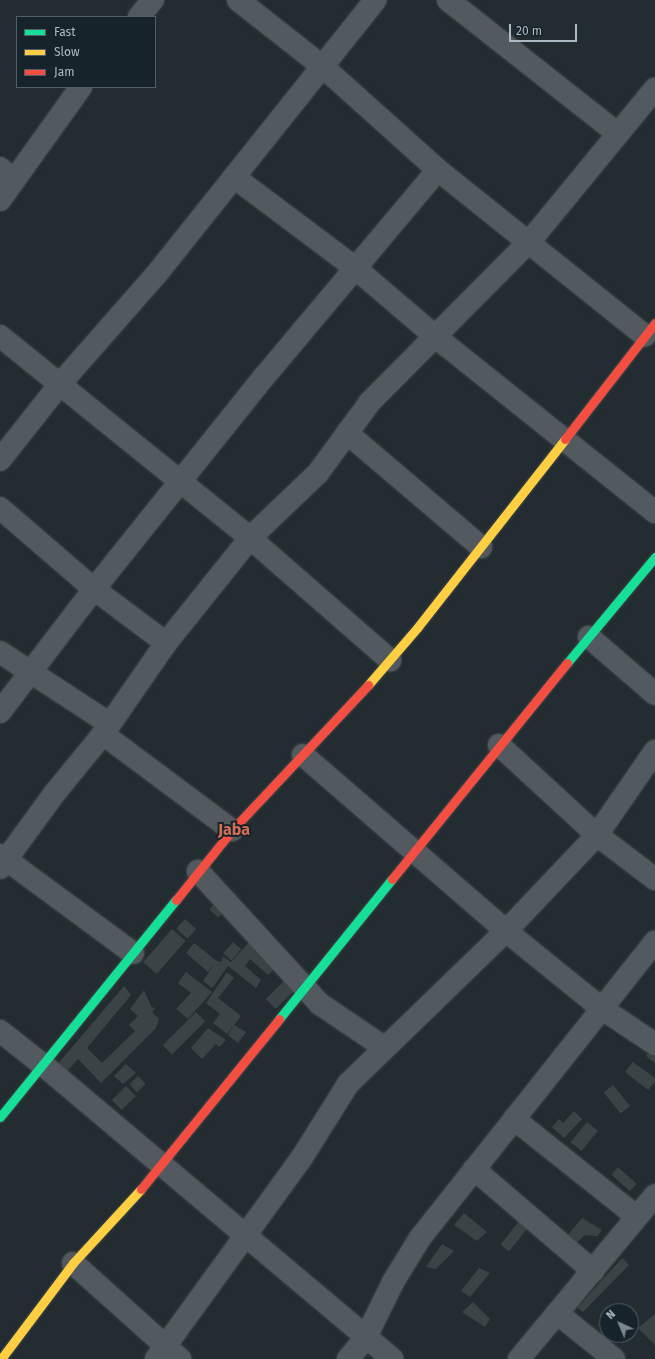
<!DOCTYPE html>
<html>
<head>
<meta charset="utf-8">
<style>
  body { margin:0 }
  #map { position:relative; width:655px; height:1359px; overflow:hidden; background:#232c30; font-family:"Fira Sans",sans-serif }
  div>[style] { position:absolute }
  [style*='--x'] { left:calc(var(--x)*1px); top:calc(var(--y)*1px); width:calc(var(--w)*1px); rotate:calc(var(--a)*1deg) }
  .building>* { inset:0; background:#3b4346; transform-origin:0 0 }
  .roads { filter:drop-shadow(0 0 1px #41484b) drop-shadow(0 0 1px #41484b) }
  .street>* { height:22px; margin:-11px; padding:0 11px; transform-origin:11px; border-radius:11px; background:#525a5f }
  .fast>* { height:9px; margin:-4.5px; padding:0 4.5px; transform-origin:4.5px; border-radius:4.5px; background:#16e098 }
  .slow>* { height:9px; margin:-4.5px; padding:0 4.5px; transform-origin:4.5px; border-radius:4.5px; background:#ffcf43 }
  .jam>* { height:9px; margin:-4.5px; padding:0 4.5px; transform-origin:4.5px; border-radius:4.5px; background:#f24e42 }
  span { translate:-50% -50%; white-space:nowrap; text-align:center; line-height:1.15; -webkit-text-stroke:4px #17232a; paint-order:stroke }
  .quarter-label { font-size:16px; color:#d36e56; font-weight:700 }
  .legend { position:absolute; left:16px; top:16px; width:140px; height:72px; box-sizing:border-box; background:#17232a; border:1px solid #525f67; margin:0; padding:5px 7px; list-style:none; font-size:12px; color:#abbac3 }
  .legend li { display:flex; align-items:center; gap:8px; height:20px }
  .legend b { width:20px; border:1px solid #525f67 }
  .north { position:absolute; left:599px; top:1303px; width:40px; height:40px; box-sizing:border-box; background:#17232a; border:1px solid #525f67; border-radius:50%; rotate:316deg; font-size:11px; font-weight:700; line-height:16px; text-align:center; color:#abbac3 }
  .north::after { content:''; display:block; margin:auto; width:14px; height:18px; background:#7b8890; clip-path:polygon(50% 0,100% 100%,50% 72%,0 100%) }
  .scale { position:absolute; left:509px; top:24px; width:68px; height:18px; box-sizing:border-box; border:2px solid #abbac3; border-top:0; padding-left:5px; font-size:12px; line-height:14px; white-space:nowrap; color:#abbac3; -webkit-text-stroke:3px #17232a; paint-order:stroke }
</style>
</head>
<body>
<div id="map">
  <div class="building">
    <div style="left:216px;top:902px;width:12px;height:10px;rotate:42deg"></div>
    <div style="left:185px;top:919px;width:15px;height:13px;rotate:42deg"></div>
    <div style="left:172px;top:929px;width:18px;height:44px;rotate:41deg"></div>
    <div style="left:233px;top:942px;width:11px;height:15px;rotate:41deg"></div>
    <div style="clip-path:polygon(249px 942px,274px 969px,268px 975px,250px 959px,245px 966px,261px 980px,256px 988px,228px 966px,212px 988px,203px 981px,215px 963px,208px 972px,186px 953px,194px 943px,217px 961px,221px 962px,223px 957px,231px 962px)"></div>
    <div style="clip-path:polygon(186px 972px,212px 992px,188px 1019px,176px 1009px,191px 993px,178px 983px)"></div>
    <div style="clip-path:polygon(227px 972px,234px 978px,218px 998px,241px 1016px,234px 1025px,246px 1032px,238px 1043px,228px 1035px,234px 1025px,227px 1034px,213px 1023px,220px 1014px,206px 1003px)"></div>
    <div style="left:285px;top:980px;width:14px;height:27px;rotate:45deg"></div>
    <div style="clip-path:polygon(124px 986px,131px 995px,87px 1048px,102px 1063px,135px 1031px,129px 1025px,138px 1016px,130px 1009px,144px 990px,151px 1006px,155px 1009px,152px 1012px,159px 1019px,156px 1028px,101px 1083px,78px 1059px,65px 1074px,56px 1066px)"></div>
    <div style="left:196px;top:1012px;width:13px;height:47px;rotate:45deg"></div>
    <div style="clip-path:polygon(208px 1028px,226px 1040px,219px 1047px,216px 1044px,202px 1059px,191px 1048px)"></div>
    <div style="clip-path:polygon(652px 1048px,655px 1050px,655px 1063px,646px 1056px)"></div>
    <div style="clip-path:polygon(633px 1062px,655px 1078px,655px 1082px,648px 1090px,625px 1072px)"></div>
    <div style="clip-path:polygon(126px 1064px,136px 1073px,123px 1084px,114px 1076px)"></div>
    <div style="left:138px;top:1076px;width:11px;height:12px;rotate:45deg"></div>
    <div style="left:613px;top:1085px;width:27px;height:12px;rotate:51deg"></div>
    <div style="left:126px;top:1086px;width:14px;height:20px;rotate:45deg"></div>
    <div style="clip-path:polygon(574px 1111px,582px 1119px,564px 1138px,552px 1127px,559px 1119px,563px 1123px)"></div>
    <div style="left:587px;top:1122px;width:14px;height:26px;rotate:39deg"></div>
    <div style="left:618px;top:1167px;width:25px;height:10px;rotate:42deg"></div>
    <div style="clip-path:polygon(464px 1213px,487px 1232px,477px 1241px,454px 1225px)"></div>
    <div style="clip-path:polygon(582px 1218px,602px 1230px,597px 1236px,585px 1235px,575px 1244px,566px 1237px)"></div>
    <div style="left:519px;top:1221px;width:11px;height:30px;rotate:38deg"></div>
    <div style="clip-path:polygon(442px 1244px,454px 1251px,436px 1269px,426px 1267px)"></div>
    <div style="clip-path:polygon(622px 1258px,629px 1265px,583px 1312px,577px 1308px)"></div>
    <div style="clip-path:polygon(479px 1268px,490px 1273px,470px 1297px,461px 1291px)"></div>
    <div style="clip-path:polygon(473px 1302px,490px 1319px,485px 1327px,462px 1312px)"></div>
    <div style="clip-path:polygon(655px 1314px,655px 1345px,638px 1328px)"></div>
  </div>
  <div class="roads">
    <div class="street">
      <div style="--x:238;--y:0;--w:107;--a:38.2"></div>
      <div style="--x:322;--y:66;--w:156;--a:41.9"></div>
      <div style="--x:438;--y:170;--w:265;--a:38.7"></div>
      <div style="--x:448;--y:0;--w:216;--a:38.2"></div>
      <div style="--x:139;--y:17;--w:22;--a:-51"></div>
      <div style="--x:0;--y:168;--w:19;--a:43"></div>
      <div style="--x:234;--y:177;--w:150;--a:36.9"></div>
      <div style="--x:354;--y:267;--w:109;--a:40.5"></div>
      <div style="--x:437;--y:338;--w:279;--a:38.6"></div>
      <div style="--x:0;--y:200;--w:139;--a:-54.4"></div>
      <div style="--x:0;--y:336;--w:321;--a:38.9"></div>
      <div style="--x:250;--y:538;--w:186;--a:41.1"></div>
      <div style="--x:347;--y:433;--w:176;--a:40.4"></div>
      <div style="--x:0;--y:460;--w:97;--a:-51.7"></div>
      <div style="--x:60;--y:384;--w:144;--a:-48.7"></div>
      <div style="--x:155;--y:276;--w:353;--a:-51.4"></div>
      <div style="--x:0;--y:508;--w:124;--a:40.8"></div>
      <div style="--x:94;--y:589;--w:90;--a:36.9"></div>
      <div style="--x:589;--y:637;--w:87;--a:40.8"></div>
      <div style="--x:0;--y:652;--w:131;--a:33.2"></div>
      <div style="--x:0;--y:712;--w:155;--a:-52.6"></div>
      <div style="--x:94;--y:589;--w:272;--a:-51.3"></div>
      <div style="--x:264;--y:377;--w:270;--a:-50"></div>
      <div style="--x:103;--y:734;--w:161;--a:36.7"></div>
      <div style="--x:499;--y:745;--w:133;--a:42.6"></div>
      <div style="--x:597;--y:835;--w:73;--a:37.2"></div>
      <div style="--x:303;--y:755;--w:269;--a:40.9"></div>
      <div style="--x:506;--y:931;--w:122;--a:39"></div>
      <div style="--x:601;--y:1008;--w:65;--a:33.7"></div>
      <div style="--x:0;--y:855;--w:165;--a:36.4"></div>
      <div style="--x:0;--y:868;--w:92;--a:-53.9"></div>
      <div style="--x:54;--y:794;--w:77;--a:-50.8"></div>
      <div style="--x:103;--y:734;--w:111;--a:-55.3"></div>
      <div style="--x:166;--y:643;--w:134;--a:-51.3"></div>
      <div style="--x:250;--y:538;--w:94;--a:-43.7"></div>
      <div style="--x:318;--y:473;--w:88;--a:-53.8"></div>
      <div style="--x:370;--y:402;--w:227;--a:-45.2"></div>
      <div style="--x:530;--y:241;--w:197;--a:-50.6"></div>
      <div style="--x:198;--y:871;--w:180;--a:47.5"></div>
      <div style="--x:320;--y:1004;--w:78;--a:34.1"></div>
      <div style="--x:0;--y:1031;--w:53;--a:38.2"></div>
      <div style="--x:42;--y:1064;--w:458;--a:40.1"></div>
      <div style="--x:514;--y:1119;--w:157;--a:38.5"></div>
      <div style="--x:474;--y:1169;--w:157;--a:40.6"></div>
      <div style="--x:73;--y:1263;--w:144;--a:41.9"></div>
      <div style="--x:557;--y:1313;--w:73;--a:38.9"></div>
      <div style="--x:156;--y:1359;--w:247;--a:-54.1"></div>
      <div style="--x:301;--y:1159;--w:89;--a:-57.9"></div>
      <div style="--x:348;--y:1084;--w:220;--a:-44.1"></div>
      <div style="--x:506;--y:931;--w:132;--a:-46.5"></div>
      <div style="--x:597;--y:835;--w:102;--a:-55.4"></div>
      <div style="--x:348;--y:1359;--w:26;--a:-50"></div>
      <div style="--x:365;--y:1339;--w:64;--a:-63.8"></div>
      <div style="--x:393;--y:1282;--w:52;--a:-58.5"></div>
      <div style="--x:420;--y:1238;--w:378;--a:-51.6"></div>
      <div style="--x:519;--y:1359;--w:213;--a:-50.3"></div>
    </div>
    <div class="fast">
      <div style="--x:567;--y:663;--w:138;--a:-50.3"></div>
      <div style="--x:279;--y:1019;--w:180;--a:-51.1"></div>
      <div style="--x:0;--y:1117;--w:279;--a:-51"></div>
    </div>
    <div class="slow">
      <div style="--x:368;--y:685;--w:75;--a:-49.3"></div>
      <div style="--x:417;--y:628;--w:240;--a:-51.9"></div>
      <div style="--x:1;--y:1359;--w:120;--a:-53.1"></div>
      <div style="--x:73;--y:1263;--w:100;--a:-47.4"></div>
    </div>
    <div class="jam">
      <div style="--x:565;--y:439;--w:147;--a:-52.2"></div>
      <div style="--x:392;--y:879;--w:278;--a:-51"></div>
      <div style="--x:176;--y:900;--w:90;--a:-51.3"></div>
      <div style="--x:232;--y:830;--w:199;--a:-46.8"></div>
      <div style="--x:141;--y:1189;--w:219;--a:-50.9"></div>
    </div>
  </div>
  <div class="quarter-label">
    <span style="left:234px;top:830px">Jaba</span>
  </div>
  <ul class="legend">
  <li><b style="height:5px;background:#16e098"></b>Fast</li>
  <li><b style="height:5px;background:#ffcf43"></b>Slow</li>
  <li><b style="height:5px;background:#f24e42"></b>Jam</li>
  </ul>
  <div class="north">N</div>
  <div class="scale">20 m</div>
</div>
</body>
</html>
